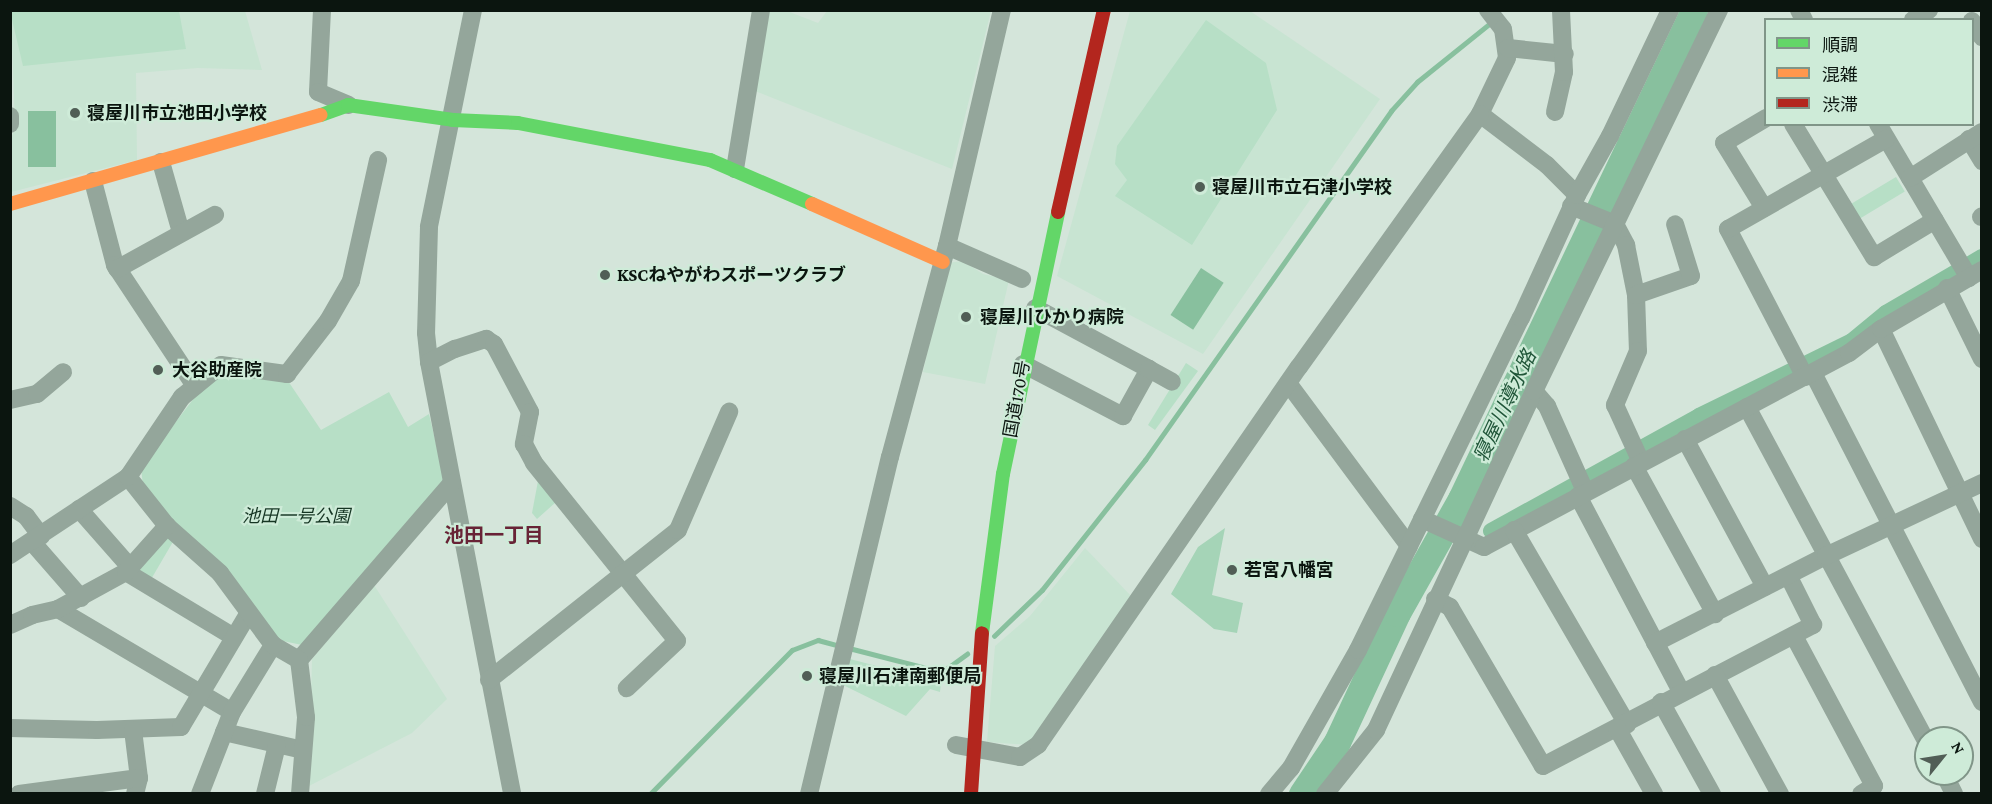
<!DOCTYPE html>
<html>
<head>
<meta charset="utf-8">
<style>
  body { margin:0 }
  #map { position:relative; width:1992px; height:804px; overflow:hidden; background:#d4e5da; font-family:"Crimson Pro","Noto Sans JP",serif }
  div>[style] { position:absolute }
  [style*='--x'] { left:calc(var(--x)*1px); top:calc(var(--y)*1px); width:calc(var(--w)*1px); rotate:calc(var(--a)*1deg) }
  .built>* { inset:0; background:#c8e4d2 }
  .green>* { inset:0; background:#b7dfc6; transform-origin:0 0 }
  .forest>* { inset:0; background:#a5d4b7 }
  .water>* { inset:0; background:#88c09e; transform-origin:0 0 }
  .stream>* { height:4.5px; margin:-2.25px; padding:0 2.25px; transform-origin:2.25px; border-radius:2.25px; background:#88c09e }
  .canal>* { height:16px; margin:-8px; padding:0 8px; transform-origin:8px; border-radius:8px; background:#88c09e }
  .river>* { height:27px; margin:-13.5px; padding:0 13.5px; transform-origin:13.5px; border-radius:13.5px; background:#88c09e }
  .street>* { height:18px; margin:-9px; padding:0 9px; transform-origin:9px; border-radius:9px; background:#94a69b }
  .fast>* { height:14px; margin:-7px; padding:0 7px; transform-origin:7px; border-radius:7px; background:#63d668 }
  .slow>* { height:14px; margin:-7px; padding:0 7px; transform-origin:7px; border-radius:7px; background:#ff974d }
  .jam>* { height:14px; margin:-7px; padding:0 7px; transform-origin:7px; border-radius:7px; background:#b3261e }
  .dots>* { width:16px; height:16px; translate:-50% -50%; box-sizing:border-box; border:3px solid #ceebd8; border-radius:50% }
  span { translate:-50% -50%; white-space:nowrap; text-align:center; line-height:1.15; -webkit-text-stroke:4.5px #ceebd8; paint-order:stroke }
  .poi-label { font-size:18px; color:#0b150f; font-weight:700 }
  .left { translate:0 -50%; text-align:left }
  .street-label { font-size:18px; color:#0b150f }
  .park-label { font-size:18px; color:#153523; font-style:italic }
  .water-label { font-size:20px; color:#205639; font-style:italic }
  .neighbourhood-label { font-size:20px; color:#682336; font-weight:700 }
  .frame { position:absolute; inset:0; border:12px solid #0b150f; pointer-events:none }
  .legend { position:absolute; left:1764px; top:18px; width:210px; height:108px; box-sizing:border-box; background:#ceebd8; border:2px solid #809588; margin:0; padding:8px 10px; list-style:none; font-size:18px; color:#0b150f }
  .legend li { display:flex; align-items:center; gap:12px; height:30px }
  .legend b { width:30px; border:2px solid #809588 }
  .north { position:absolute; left:1914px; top:726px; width:60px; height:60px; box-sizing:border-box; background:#ceebd8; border:2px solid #809588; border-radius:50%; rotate:60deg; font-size:16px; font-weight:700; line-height:24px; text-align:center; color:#0b150f }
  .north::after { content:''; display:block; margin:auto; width:21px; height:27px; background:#515e56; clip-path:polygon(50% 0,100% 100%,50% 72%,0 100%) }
</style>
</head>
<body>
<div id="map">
  <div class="built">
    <div style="clip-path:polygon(11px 11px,245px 11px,262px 70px,198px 68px,136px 73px,137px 160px,11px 192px,11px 139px,15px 127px)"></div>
    <div style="clip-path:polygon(769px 11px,787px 11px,818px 23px,827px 11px,991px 11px,952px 169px,755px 91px)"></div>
    <div style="clip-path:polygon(1130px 11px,1250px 11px,1380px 99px,1203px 354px,1057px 276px)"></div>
    <div style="clip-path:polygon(963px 261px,983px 274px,1009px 280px,985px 384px,923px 372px,947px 263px)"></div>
    <div style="clip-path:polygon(1085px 548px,1133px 598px,1029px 745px,987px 742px,995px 646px,1030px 616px)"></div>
    <div style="clip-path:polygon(374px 585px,447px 699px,412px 733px,309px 786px,312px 659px)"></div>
  </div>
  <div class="green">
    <div style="clip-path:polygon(10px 11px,179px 11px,186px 49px,23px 66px)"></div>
    <div style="clip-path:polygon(1206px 20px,1266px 63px,1277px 110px,1192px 245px,1115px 196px,1127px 180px,1115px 164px,1117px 146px)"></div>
    <div style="left:1896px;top:177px;width:17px;height:58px;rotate:59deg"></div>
    <div style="clip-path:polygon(1186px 363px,1198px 371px,1155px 430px,1148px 425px)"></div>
    <div style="clip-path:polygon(225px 370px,286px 378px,321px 430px,389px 392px,408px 427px,429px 414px,445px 482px,302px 645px,283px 641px,270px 631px,143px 486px,141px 467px,208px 380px)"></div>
    <div style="clip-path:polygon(538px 481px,556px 502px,537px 519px,532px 513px)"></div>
    <div style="clip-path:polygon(164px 537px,174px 540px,150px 581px,134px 572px)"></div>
    <div style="clip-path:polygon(850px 659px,941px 683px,940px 692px,930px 689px,906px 716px,843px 685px)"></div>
  </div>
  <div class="forest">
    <div style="clip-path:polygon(1225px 528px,1212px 595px,1243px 603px,1237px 633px,1214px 629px,1171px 594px,1198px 547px)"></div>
  </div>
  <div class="water">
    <div style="left:56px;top:111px;width:56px;height:28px;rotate:90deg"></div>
    <div style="left:1201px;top:268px;width:27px;height:56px;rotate:33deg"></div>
  </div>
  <div class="stream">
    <div style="--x:994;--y:636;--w:66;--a:-43.8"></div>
    <div style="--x:1042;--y:590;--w:166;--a:-51.6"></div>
    <div style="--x:1145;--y:460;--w:427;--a:-54.8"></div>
    <div style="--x:1391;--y:111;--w:39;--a:-48"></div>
    <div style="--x:1417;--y:82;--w:97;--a:-38.8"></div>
    <div style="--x:849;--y:648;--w:96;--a:14.5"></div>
    <div style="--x:942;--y:672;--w:31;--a:-36"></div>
    <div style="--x:650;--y:794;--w:202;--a:-45.4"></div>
    <div style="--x:792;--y:650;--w:28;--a:-21"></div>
    <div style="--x:818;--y:640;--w:24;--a:15"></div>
  </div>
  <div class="canal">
    <div style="--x:1491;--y:531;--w:238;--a:-28.9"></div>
    <div style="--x:1699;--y:416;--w:170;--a:-26.1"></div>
    <div style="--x:1852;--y:341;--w:44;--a:-39.5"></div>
    <div style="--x:1886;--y:313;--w:111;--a:-30.3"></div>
  </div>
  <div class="river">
    <div style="--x:1302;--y:794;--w:63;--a:-56.1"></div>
    <div style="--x:1337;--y:742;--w:142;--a:-65.1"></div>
    <div style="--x:1397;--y:613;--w:131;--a:-60.7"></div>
    <div style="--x:1461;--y:499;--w:542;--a:-64.52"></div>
  </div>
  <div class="street">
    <div style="--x:322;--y:10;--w:82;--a:92.8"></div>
    <div style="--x:318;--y:92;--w:33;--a:23"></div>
    <div style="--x:473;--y:10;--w:221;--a:101.5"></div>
    <div style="--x:429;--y:227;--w:106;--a:91.6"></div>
    <div style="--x:426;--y:333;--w:29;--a:84"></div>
    <div style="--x:429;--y:362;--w:440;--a:79.1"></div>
    <div style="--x:1488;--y:10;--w:24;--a:52"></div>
    <div style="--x:1503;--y:29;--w:29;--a:82"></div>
    <div style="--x:1507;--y:58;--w:62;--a:115.7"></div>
    <div style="--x:1480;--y:114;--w:84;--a:37.3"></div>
    <div style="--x:1547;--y:165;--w:42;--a:45"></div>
    <div style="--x:1799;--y:10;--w:11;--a:63"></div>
    <div style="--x:1913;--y:20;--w:19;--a:-32"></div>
    <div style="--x:1972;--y:21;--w:19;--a:58"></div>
    <div style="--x:1508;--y:48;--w:57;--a:6"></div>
    <div style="--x:1555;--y:112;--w:41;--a:-77.3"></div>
    <div style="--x:1564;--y:72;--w:62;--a:-92.8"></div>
    <div style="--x:10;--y:116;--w:8;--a:90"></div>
    <div style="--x:1793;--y:124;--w:156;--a:58.7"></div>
    <div style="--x:1874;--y:257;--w:71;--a:-31.2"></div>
    <div style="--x:1878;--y:124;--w:179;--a:59.4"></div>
    <div style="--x:1969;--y:139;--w:26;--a:59"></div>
    <div style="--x:161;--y:162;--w:73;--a:74.1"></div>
    <div style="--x:735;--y:169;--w:161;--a:-80.7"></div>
    <div style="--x:1910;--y:178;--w:85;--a:-32.6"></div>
    <div style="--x:93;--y:181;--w:87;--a:75.3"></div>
    <div style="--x:115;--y:265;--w:145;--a:56.5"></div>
    <div style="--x:1571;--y:206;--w:48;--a:22.2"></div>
    <div style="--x:1615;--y:224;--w:24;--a:62"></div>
    <div style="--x:1626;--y:245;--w:51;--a:78.7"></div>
    <div style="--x:1636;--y:295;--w:56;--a:88"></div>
    <div style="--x:1638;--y:351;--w:59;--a:113.1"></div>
    <div style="--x:1615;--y:405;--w:63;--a:65.5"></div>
    <div style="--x:1764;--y:208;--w:76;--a:-121.6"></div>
    <div style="--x:1724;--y:143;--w:49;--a:-30.8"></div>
    <div style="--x:1981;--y:217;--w:1;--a:-45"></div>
    <div style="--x:947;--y:246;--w:82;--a:23.7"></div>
    <div style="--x:117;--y:269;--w:112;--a:-28.9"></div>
    <div style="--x:1947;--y:288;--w:79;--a:63.8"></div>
    <div style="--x:1636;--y:295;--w:58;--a:-19.1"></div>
    <div style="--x:1691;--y:276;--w:54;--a:-107.1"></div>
    <div style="--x:1881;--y:329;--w:233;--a:64.3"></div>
    <div style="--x:429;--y:362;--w:29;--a:-27"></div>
    <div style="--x:455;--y:349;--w:33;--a:-18"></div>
    <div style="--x:486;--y:339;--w:9;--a:32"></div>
    <div style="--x:494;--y:344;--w:77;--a:62.1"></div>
    <div style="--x:530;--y:412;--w:33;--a:101"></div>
    <div style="--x:524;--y:444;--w:21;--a:62"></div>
    <div style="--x:534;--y:463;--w:228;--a:51.2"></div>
    <div style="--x:677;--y:641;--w:69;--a:136.8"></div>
    <div style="--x:1023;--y:364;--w:113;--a:27.5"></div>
    <div style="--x:1123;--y:416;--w:54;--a:-61"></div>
    <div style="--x:1149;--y:369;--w:129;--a:-151.8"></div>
    <div style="--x:1149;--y:369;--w:26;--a:29"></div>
    <div style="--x:1813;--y:373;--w:370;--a:62.8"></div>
    <div style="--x:1805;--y:377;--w:167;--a:-117.5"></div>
    <div style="--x:1728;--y:229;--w:182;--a:-29.7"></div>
    <div style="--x:1288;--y:383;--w:203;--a:53.4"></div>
    <div style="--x:1534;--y:391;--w:20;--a:49"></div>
    <div style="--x:1547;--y:406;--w:93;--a:65.9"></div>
    <div style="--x:10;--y:400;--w:28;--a:-13"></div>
    <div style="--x:37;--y:394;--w:34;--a:-40"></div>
    <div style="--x:1747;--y:407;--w:379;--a:61.8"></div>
    <div style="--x:1685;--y:439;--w:168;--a:61.6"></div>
    <div style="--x:1634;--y:466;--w:169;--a:61.3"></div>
    <div style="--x:1578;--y:496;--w:221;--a:62.2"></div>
    <div style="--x:10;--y:506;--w:19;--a:32"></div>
    <div style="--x:26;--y:516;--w:25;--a:53"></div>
    <div style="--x:79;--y:509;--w:77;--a:48.7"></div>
    <div style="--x:1422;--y:519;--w:68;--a:24.3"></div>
    <div style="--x:1484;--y:547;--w:413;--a:-28"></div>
    <div style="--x:1849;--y:353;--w:40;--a:-37"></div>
    <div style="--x:1881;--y:329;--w:117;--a:-30.3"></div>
    <div style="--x:1514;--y:530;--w:225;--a:59.8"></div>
    <div style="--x:33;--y:543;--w:73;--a:48.9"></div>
    <div style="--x:10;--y:555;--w:141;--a:-33.5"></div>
    <div style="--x:126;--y:572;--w:124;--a:31.1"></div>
    <div style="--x:1435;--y:599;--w:17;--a:28"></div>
    <div style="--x:1450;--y:607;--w:184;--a:59.7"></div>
    <div style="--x:1543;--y:766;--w:305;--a:-27.6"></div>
    <div style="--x:1813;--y:625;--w:54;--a:-116.6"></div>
    <div style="--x:58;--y:609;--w:202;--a:30.6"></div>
    <div style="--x:10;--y:625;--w:24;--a:-24"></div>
    <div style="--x:32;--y:615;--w:27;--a:-13"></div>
    <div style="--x:58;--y:609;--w:77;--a:-28.6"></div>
    <div style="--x:126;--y:572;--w:62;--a:-48.3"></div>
    <div style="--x:1794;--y:636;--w:170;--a:61.9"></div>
    <div style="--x:1874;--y:786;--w:15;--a:148"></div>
    <div style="--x:1655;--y:643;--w:192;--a:-27"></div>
    <div style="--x:1826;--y:556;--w:172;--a:-25.1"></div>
    <div style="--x:299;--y:660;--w:234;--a:-49.2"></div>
    <div style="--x:1715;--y:675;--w:136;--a:61.4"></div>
    <div style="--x:489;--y:680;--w:241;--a:-38.4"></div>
    <div style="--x:678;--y:530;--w:129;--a:-66.6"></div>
    <div style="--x:1661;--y:702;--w:105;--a:61"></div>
    <div style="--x:10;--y:728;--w:87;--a:1.3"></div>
    <div style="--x:97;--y:730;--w:84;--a:-2"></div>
    <div style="--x:181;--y:727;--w:131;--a:-59.3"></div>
    <div style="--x:1617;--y:728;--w:76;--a:60.7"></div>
    <div style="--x:133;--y:730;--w:48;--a:82.9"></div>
    <div style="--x:139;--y:778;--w:16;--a:104"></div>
    <div style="--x:224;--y:732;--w:81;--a:12.8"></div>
    <div style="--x:956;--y:745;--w:65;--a:10.6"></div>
    <div style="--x:1020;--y:757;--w:22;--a:-34"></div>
    <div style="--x:1038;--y:745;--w:459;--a:-55.4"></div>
    <div style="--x:1299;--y:367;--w:311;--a:-54.4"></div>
    <div style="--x:1944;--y:774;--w:22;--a:63"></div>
    <div style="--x:19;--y:794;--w:121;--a:-7.6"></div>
    <div style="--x:200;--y:794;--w:88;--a:-68.7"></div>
    <div style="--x:232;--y:712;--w:79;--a:-58.5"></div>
    <div style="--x:265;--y:794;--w:50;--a:-76.2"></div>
    <div style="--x:300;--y:794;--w:77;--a:-85.5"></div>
    <div style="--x:306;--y:717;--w:57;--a:-97"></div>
    <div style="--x:299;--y:660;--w:30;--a:-150"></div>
    <div style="--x:273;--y:645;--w:89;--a:-126.4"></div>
    <div style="--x:220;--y:573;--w:71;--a:-138.4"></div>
    <div style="--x:167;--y:526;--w:63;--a:-128.5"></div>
    <div style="--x:128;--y:477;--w:97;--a:-56"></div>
    <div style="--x:182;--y:397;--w:50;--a:-39.4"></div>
    <div style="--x:221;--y:365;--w:67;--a:7.8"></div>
    <div style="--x:287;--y:374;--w:67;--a:-52.3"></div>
    <div style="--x:328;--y:321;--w:46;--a:-60.1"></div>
    <div style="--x:351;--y:281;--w:124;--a:-77.4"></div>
    <div style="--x:809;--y:794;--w:347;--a:-76.5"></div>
    <div style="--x:890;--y:457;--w:219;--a:-74.9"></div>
    <div style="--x:947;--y:246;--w:242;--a:-76.9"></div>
    <div style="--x:1269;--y:794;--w:34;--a:-50"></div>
    <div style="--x:1291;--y:768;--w:136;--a:-60.4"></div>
    <div style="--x:1358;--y:650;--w:370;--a:-63.9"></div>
    <div style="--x:1521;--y:318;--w:135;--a:-65.5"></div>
    <div style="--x:1577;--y:195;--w:68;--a:-60.8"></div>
    <div style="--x:1610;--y:136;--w:140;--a:-64.5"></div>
    <div style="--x:1325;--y:794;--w:82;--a:-51.4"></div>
    <div style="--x:1376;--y:730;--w:374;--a:-65"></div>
    <div style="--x:1534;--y:391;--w:424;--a:-64.1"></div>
  </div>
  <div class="fast">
    <div style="--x:321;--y:115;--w:29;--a:-20"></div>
    <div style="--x:348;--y:105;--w:106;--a:8.1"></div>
    <div style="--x:453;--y:120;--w:65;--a:2.6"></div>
    <div style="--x:518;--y:123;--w:196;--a:10.9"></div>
    <div style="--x:710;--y:160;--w:111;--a:23.3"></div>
    <div style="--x:982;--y:633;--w:160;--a:-82.5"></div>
    <div style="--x:1003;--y:474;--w:268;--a:-78.1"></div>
  </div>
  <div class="slow">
    <div style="--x:10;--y:204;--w:323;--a:-16"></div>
    <div style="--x:812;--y:204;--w:143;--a:23.9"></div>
  </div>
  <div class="jam">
    <div style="--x:1058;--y:212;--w:207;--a:-77.2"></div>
    <div style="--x:971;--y:794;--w:161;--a:-86.1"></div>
  </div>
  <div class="dots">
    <div style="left:75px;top:113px;background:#515e56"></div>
    <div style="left:1200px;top:187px;background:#515e56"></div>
    <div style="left:605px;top:275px;background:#515e56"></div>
    <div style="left:966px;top:317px;background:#515e56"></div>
    <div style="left:158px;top:370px;background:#515e56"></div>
    <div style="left:1232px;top:570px;background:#515e56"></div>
    <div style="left:807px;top:676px;background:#515e56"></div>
  </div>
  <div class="poi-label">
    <span class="left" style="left:87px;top:113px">寝屋川市立池田小学校</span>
    <span class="left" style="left:1212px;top:187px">寝屋川市立石津小学校</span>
    <span class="left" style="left:617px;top:275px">KSCねやがわスポーツクラブ</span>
    <span class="left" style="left:980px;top:317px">寝屋川ひかり病院</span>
    <span class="left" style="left:172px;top:370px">大谷助産院</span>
    <span class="left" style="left:1244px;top:570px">若宮八幡宮</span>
    <span class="left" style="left:819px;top:676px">寝屋川石津南郵便局</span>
  </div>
  <div class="street-label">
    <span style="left:1017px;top:399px;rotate:-80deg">国道170号</span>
  </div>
  <div class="park-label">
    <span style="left:296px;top:516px">池田一号公園</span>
  </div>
  <div class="water-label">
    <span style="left:1505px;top:406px;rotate:-65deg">寝屋川導水路</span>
  </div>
  <div class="neighbourhood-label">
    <span style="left:494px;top:535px">池田一丁目</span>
  </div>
  <div class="frame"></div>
  <ul class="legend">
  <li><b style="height:8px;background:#63d668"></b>順調</li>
  <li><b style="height:8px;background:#ff974d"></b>混雑</li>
  <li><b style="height:8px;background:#b3261e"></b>渋滞</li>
  </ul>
  <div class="north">N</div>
</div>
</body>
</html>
